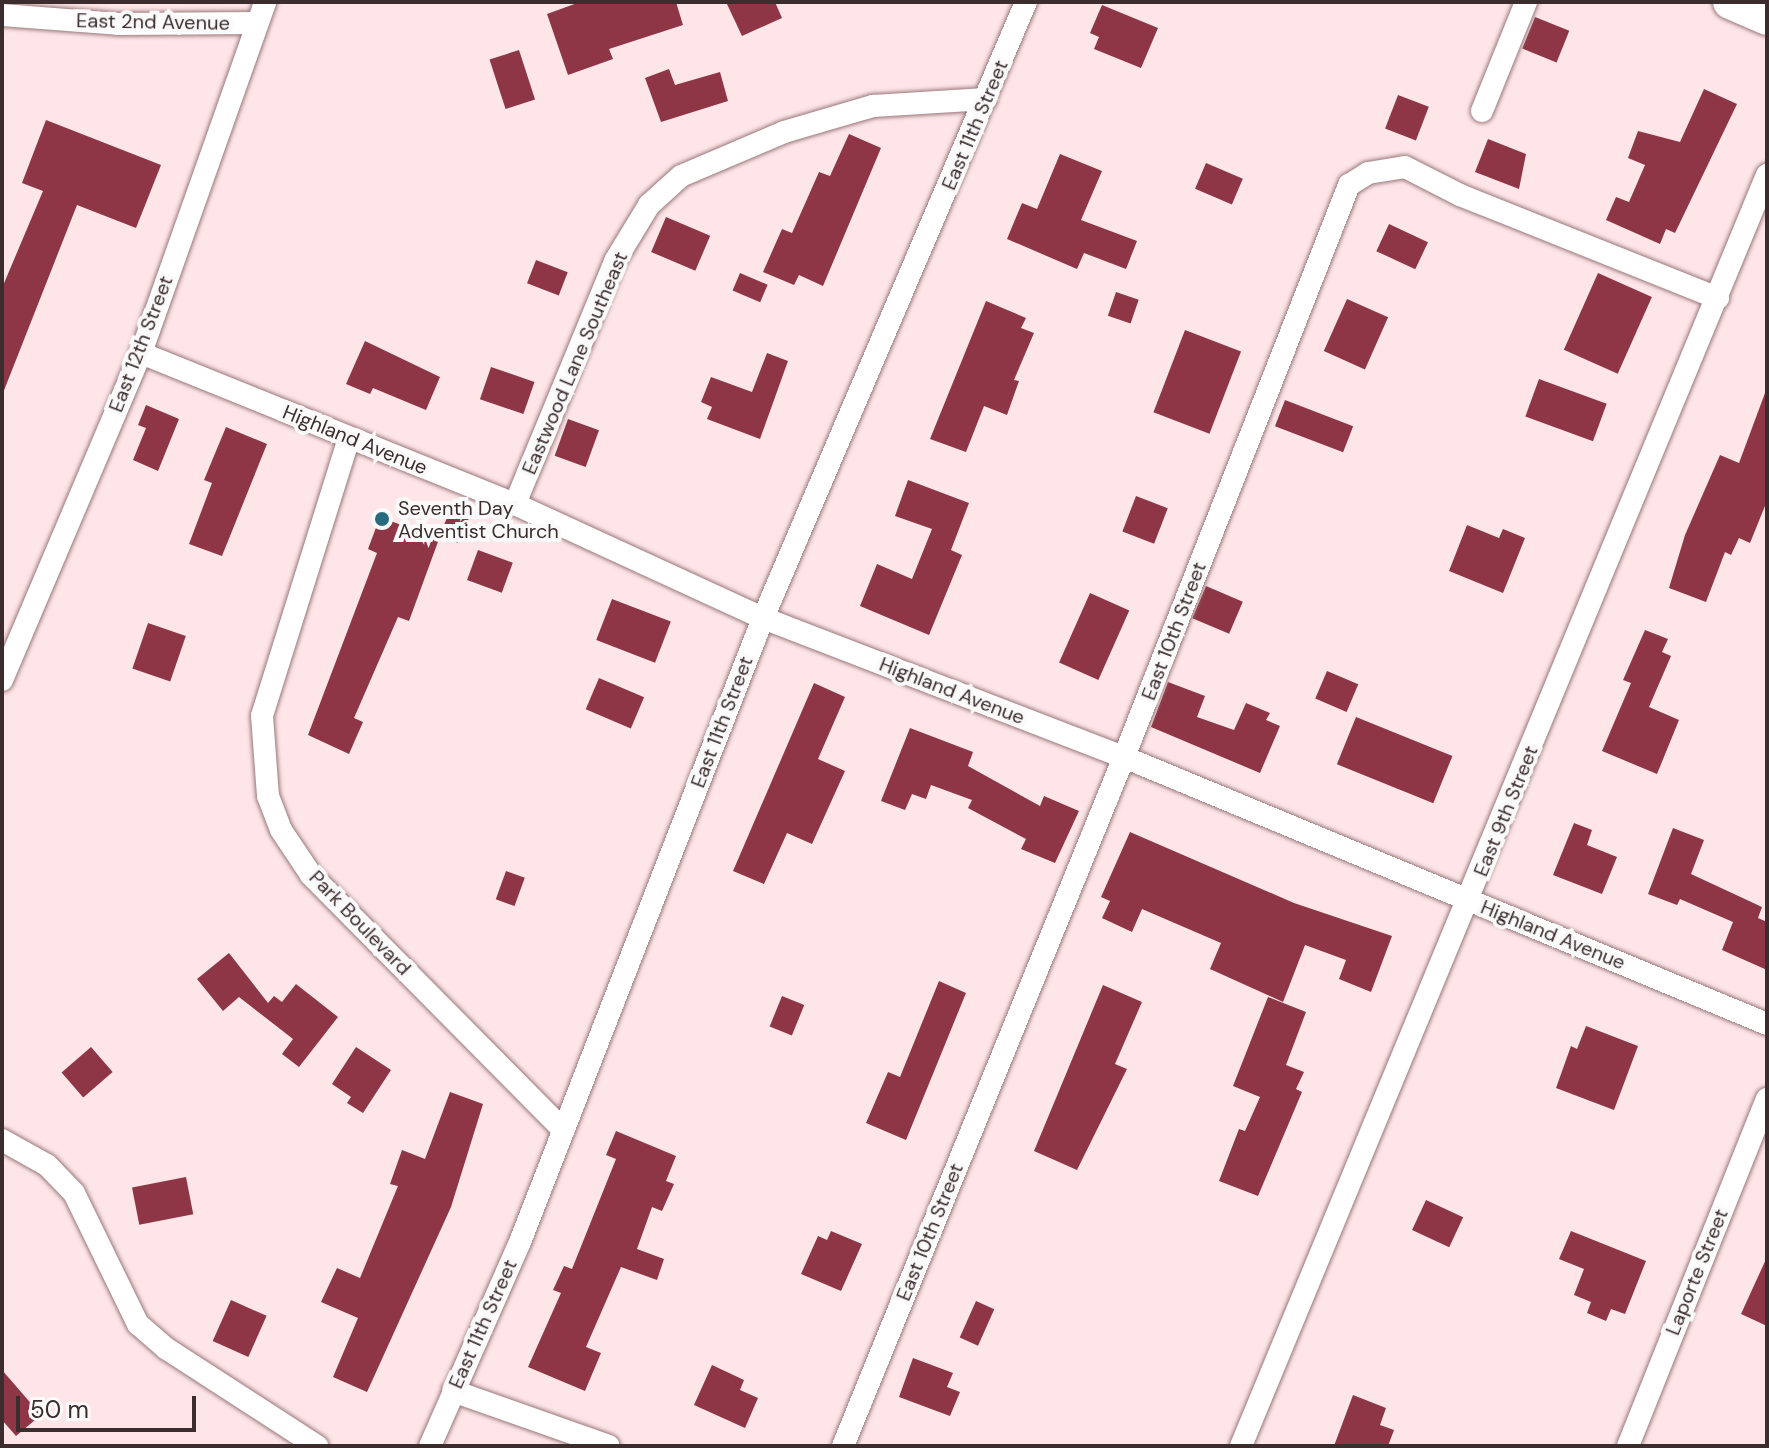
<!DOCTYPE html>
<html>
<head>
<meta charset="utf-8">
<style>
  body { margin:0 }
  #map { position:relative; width:1769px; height:1448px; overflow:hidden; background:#fee6e8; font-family:"DM Sans",sans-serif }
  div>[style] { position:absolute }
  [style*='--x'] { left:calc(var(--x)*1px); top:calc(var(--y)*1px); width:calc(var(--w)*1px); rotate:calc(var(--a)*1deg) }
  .building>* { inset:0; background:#8e3646; transform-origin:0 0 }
  .roads { filter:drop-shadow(0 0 2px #99777a) drop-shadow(0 0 2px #99777a) }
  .street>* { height:22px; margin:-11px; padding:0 11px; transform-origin:11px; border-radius:11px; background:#fff }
  .primary>* { height:34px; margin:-17px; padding:0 17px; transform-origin:17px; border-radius:17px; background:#fff }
  .dots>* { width:22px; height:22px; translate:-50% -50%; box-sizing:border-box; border:4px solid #fafafa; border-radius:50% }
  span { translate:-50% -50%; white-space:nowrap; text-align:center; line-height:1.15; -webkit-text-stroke:8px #fafafa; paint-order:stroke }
  .street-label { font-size:20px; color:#3b2c2e }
  .poi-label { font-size:20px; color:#3b2c2e }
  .left { translate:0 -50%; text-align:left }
  .frame { position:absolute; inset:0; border:4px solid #3b2c2e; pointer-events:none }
  .scale { position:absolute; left:16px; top:1396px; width:180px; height:36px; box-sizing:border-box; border:4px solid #3b2c2e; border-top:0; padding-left:10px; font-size:24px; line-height:28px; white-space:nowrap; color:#3b2c2e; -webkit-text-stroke:6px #fafafa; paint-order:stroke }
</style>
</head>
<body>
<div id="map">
  <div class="building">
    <div style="clip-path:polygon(580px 2px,676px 2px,683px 25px,609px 49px,613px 59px,568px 75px,547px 14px)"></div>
    <div style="clip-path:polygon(726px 2px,775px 2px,782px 18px,742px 36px)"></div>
    <div style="clip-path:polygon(1102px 5px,1158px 28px,1141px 68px,1094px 49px,1099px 37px,1090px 33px)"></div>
    <div style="left:1535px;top:17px;width:37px;height:34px;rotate:22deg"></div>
    <div style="left:519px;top:50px;width:52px;height:31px;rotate:72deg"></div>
    <div style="clip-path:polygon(669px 69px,675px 85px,720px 72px,728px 101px,661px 122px,645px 78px)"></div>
    <div style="clip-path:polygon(1704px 89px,1737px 104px,1675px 233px,1666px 229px,1660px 244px,1606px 220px,1616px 197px,1629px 202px,1645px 165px,1628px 158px,1638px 131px,1680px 142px)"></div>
    <div style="left:1398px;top:95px;width:33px;height:36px;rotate:21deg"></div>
    <div style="clip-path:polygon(46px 120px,161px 165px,136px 228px,77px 205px,3px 393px,2px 288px,43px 191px,22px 183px)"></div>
    <div style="clip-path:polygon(849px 134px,881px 148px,823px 286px,799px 275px,794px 285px,763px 272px,782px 229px,792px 233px,819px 172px,830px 176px)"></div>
    <div style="clip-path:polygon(1488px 139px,1526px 154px,1519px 189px,1475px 172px)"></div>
    <div style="clip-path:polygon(1060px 154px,1102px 171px,1081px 220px,1137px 241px,1126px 269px,1084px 253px,1077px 269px,1007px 239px,1022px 203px,1037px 209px)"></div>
    <div style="left:1206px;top:163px;width:40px;height:28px;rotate:23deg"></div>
    <div style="left:666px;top:217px;width:48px;height:38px;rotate:23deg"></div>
    <div style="left:1389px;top:224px;width:43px;height:30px;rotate:25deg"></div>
    <div style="left:536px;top:260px;width:34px;height:25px;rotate:21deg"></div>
    <div style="left:740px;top:273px;width:30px;height:19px;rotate:23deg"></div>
    <div style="left:1598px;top:273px;width:59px;height:84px;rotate:24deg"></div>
    <div style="left:1116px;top:292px;width:24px;height:25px;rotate:19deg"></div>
    <div style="left:1347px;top:299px;width:45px;height:57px;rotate:24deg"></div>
    <div style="clip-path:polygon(986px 301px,1026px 318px,1021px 328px,1034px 333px,1014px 380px,1019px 381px,1007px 415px,984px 406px,966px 452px,930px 439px)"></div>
    <div style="left:1185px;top:330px;width:60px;height:88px;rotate:21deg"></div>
    <div style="clip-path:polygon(365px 341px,440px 377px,426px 410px,373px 388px,370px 394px,346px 384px)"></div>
    <div style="clip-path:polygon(767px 353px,788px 361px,760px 439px,707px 419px,712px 407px,701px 402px,711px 377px,752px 392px)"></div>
    <div style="left:491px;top:367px;width:46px;height:34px;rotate:19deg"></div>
    <div style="left:1539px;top:379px;width:72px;height:40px;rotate:20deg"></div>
    <div style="clip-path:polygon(1765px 393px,1767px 501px,1750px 543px,1739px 538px,1731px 555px,1725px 552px,1706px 602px,1669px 588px,1685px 535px,1720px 455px,1739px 463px)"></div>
    <div style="left:1285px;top:400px;width:73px;height:28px;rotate:21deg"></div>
    <div style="clip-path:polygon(146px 405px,179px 419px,158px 471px,133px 460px,146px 428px,138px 425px)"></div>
    <div style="left:568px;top:419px;width:33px;height:39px;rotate:20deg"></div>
    <div style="clip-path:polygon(226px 427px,267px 444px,222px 556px,189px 544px,212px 483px,204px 480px)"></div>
    <div style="clip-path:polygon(908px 480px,969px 503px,951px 550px,962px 555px,929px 635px,860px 606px,877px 564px,912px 579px,932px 529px,895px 516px)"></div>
    <div style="left:1136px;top:496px;width:34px;height:38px;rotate:21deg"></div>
    <div style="left:451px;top:509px;width:20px;height:28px;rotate:24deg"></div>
    <div style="clip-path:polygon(380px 517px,439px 539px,409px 621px,398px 617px,354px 718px,363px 722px,349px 754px,308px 735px,377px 553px,368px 549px)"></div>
    <div style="clip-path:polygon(1467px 525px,1499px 538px,1503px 529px,1525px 538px,1503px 593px,1449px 571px)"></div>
    <div style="left:478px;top:550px;width:37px;height:32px;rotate:20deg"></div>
    <div style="left:1206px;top:586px;width:40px;height:35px;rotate:23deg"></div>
    <div style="left:1090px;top:593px;width:43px;height:76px;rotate:24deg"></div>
    <div style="left:612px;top:599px;width:63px;height:44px;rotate:21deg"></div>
    <div style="left:148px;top:623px;width:40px;height:48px;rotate:19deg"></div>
    <div style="clip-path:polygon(1645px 630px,1668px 639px,1662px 652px,1671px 656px,1649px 707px,1679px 720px,1657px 774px,1602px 751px,1631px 683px,1623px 680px)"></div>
    <div style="left:1327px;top:671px;width:34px;height:30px;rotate:23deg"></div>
    <div style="left:599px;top:678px;width:49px;height:34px;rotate:23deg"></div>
    <div style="clip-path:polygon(1168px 682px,1205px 696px,1197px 717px,1234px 730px,1246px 703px,1270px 713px,1266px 720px,1280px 726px,1260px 773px,1151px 727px)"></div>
    <div style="clip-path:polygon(814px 683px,845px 697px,818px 759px,845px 771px,812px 844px,787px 833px,764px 884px,733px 871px)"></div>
    <div style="left:1356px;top:717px;width:104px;height:51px;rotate:22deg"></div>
    <div style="clip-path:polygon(910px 728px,973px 752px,968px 766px,1040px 806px,1044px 796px,1079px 811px,1055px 863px,1021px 849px,1026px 839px,968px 808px,972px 800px,931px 785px,926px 799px,912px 794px,905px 810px,881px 801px)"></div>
    <div style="clip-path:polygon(1574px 823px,1592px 830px,1587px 845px,1617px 857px,1602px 894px,1553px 875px)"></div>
    <div style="clip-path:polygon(1673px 828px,1704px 840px,1691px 874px,1762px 907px,1758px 918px,1767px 922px,1767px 970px,1722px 950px,1733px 922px,1680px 899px,1677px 905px,1648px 894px)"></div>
    <div style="clip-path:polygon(1130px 832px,1294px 903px,1392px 936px,1371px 992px,1339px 979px,1346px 960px,1305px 945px,1283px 1002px,1210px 969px,1221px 943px,1142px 909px,1132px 932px,1102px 918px,1110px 901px,1101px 897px)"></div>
    <div style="left:506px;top:871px;width:20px;height:30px;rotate:20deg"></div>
    <div style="clip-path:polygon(229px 953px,268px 1003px,274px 996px,282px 1002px,296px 984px,338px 1017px,299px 1067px,282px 1054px,293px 1039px,239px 997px,223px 1011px,197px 979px)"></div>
    <div style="clip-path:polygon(939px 981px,966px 993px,906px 1140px,866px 1123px,888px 1072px,900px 1077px)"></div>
    <div style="clip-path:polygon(1103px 985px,1142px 1002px,1115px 1064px,1127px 1069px,1077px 1170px,1034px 1151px)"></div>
    <div style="left:782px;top:996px;width:24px;height:33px;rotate:22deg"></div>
    <div style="clip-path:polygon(1268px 997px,1306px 1012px,1286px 1065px,1304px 1072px,1296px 1089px,1302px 1092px,1258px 1196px,1219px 1181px,1239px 1129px,1245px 1131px,1260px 1097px,1233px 1086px)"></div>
    <div style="clip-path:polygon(1586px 1026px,1638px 1046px,1614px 1110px,1556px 1088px,1571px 1046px,1577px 1049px)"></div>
    <div style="left:91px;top:1047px;width:33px;height:39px;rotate:49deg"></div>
    <div style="clip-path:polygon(356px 1047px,391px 1070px,363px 1113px,347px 1103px,351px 1097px,332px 1084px)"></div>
    <div style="clip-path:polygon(450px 1092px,483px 1104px,451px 1207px,367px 1392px,333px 1377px,358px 1318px,321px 1302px,337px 1268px,360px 1278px,398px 1186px,390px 1184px,402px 1150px,425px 1159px)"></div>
    <div style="clip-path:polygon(616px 1131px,676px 1156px,666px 1181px,674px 1184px,662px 1211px,652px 1207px,637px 1249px,664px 1259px,657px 1280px,621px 1267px,586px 1347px,601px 1353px,585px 1391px,528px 1367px,561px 1293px,553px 1290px,564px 1266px,572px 1269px,616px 1159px,606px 1155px)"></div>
    <div style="left:186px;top:1177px;width:38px;height:55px;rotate:79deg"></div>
    <div style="left:1426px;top:1200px;width:41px;height:33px;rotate:25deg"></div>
    <div style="clip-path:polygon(831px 1231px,862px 1244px,841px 1291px,801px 1274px,818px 1236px,827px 1240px)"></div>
    <div style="clip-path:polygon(1571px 1231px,1646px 1261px,1625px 1314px,1611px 1309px,1606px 1321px,1587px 1313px,1591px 1302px,1574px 1295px,1584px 1269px,1559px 1259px)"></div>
    <div style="clip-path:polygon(1767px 1257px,1767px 1326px,1741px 1314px)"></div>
    <div style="left:231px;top:1300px;width:39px;height:45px;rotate:24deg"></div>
    <div style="left:976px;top:1301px;width:20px;height:40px;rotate:24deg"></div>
    <div style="clip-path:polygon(913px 1358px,953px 1373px,947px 1387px,960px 1392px,950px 1416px,899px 1397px)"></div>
    <div style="clip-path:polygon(712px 1365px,744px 1380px,740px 1390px,758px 1398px,745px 1428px,694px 1405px)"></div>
    <div style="clip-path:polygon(2px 1370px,41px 1415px,16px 1436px,2px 1420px)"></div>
    <div style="clip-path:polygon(1353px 1395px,1386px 1408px,1380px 1425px,1394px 1430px,1388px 1446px,1334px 1446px)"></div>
  </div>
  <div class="roads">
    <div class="street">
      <div style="--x:2;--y:15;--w:116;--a:4.4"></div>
      <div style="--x:118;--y:24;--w:139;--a:-0.4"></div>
      <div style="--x:1482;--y:111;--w:118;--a:-68"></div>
      <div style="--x:141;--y:353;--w:403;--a:22"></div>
      <div style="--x:515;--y:504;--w:273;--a:24.7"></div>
      <div style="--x:763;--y:618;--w:387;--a:21.1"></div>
      <div style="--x:1124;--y:757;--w:696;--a:22.55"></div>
      <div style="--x:349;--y:438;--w:291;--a:107.4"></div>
      <div style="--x:262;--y:716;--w:80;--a:85.7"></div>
      <div style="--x:268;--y:796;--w:36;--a:69"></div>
      <div style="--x:281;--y:830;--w:54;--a:56.3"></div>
      <div style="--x:311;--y:875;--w:359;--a:45.3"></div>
      <div style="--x:515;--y:504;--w:263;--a:-67.6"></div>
      <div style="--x:615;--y:261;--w:66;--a:-58.7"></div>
      <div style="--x:649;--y:205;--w:43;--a:-42.2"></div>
      <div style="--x:681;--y:176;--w:112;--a:-23.1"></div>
      <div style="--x:784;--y:132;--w:93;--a:-16.3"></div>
      <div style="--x:873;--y:106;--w:113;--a:-3.5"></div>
      <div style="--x:2;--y:680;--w:355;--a:-67"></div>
      <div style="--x:141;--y:353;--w:372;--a:-70.5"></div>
      <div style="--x:2;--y:1140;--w:51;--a:29.1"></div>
      <div style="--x:47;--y:1165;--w:39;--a:46"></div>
      <div style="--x:74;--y:1193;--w:146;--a:64"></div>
      <div style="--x:138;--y:1324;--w:38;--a:41"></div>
      <div style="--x:167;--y:1349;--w:179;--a:32.9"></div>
      <div style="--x:453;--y:1391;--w:165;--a:19.4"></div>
      <div style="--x:430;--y:1446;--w:223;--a:-66.2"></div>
      <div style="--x:520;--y:1242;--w:670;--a:-68.72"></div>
      <div style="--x:763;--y:618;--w:670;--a:-66.88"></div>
      <div style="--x:843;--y:1446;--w:744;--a:-67.81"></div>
      <div style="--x:1124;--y:757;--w:615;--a:-68.53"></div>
      <div style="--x:1349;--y:185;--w:22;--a:-32"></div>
      <div style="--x:1368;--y:173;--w:37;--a:-9"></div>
      <div style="--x:1405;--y:167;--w:62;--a:27"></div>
      <div style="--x:1460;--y:195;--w:278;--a:21.8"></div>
      <div style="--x:1241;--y:1446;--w:1376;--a:-67.52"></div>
      <div style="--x:1628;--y:1446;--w:374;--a:-68.2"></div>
    </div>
    <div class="primary">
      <div style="--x:1730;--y:2;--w:40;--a:23.4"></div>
    </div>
  </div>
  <div class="dots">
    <div style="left:382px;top:519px;background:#2a6a7e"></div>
  </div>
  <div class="street-label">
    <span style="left:153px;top:22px;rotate:1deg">East 2nd Avenue</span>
    <span style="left:975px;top:125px;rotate:-67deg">East 11th Street</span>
    <span style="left:141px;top:344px;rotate:-69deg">East 12th Street</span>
    <span style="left:575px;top:363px;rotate:-67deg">Eastwood Lane Southeast</span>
    <span style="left:355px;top:440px;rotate:22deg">Highland Avenue</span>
    <span style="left:1174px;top:631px;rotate:-69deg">East 10th Street</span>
    <span style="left:952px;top:691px;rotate:21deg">Highland Avenue</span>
    <span style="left:722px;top:722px;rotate:-69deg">East 11th Street</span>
    <span style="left:1506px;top:811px;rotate:-68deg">East 9th Street</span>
    <span style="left:360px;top:923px;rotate:46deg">Park Boulevard</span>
    <span style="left:1553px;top:935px;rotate:22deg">Highland Avenue</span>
    <span style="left:930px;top:1232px;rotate:-68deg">East 10th Street</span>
    <span style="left:1697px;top:1272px;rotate:-68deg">Laporte Street</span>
    <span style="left:483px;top:1324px;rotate:-66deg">East 11th Street</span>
  </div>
  <div class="poi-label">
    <span class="left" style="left:398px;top:520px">Seventh Day<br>Adventist Church</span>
  </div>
  <div class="frame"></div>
  <div class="scale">50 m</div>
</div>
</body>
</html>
